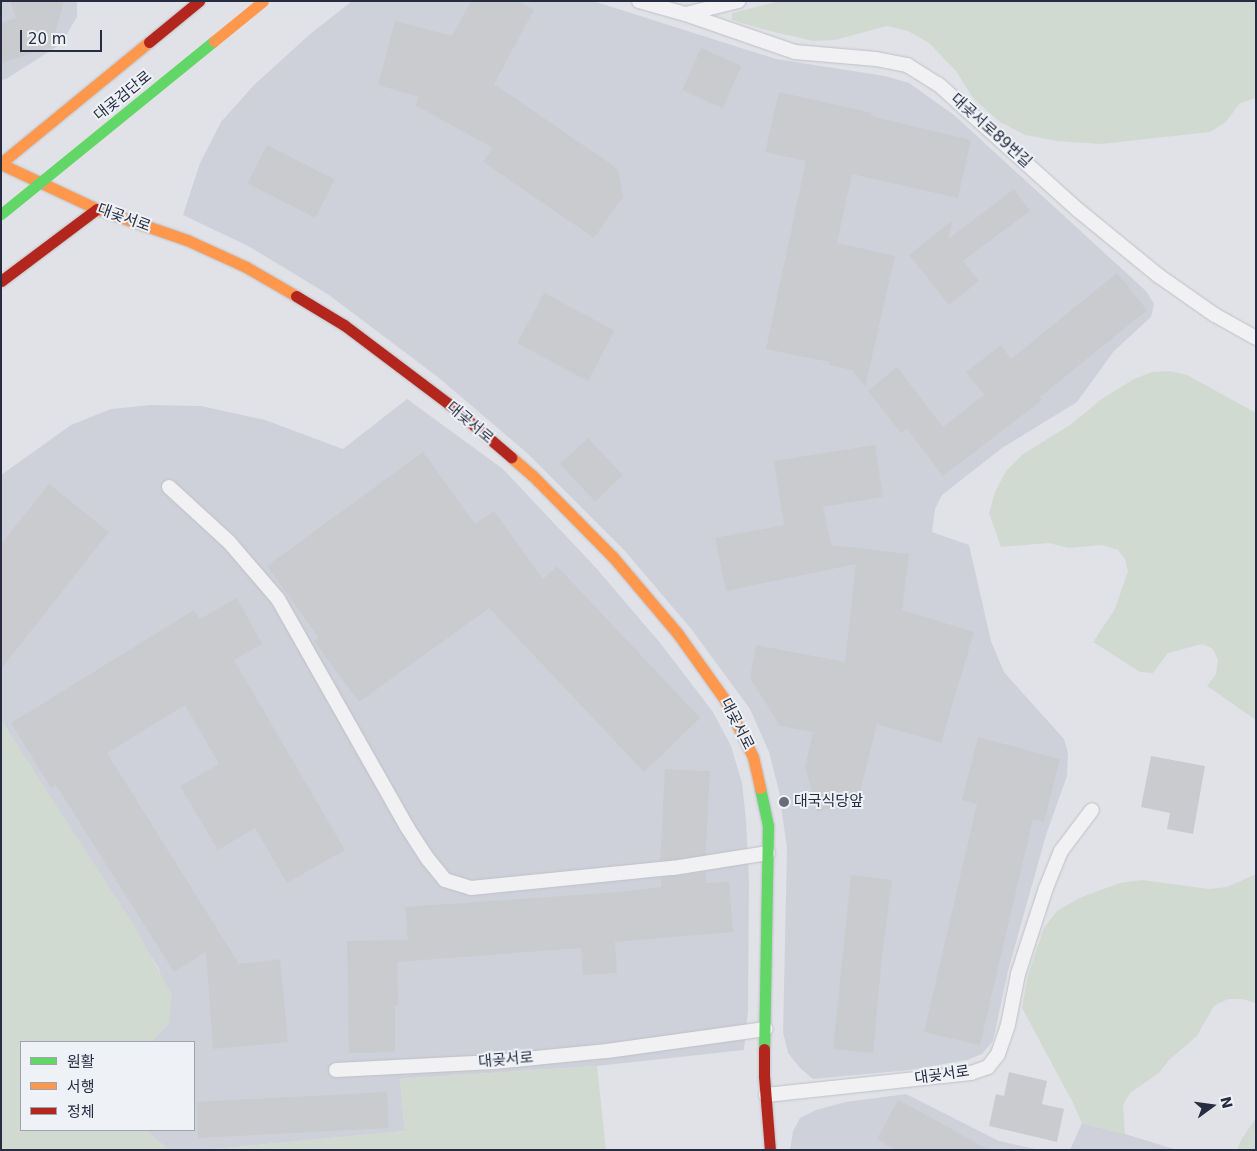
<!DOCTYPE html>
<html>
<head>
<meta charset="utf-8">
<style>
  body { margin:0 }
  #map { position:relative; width:1257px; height:1151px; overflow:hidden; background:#e1e2e7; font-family:"DejaVu Sans","Noto Sans KR",sans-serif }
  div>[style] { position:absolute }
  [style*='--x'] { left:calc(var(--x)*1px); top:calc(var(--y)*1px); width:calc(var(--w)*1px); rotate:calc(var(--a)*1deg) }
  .built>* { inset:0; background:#cfd1da }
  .green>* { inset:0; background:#d0dad1 }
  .building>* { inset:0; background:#c9cbcf; transform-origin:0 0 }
  .roads { filter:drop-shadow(0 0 1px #bfc0c5) drop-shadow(0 0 1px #bfc0c5) }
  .lane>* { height:14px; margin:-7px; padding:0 7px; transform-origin:7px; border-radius:7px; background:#f1f1f3 }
  .fast>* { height:11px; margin:-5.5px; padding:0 5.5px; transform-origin:5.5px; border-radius:5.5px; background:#63d668 }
  .slow>* { height:11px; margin:-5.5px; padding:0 5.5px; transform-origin:5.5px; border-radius:5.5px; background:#ff974d }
  .jam>* { height:11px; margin:-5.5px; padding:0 5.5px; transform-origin:5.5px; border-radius:5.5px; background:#b3261e }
  .fast-bridge>* { height:11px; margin:-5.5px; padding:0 5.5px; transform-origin:5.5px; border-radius:5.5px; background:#63d668 }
  .slow-bridge>* { height:11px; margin:-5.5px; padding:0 5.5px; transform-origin:5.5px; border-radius:5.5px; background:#ff974d }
  .dots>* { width:14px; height:14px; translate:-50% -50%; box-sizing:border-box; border:2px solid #eef1f6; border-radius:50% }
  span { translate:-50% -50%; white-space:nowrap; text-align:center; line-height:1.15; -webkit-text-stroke:4px #eef1f6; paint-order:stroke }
  .street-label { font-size:15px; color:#272d41 }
  .poi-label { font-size:15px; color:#272d41 }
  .left { translate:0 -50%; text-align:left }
  .frame { position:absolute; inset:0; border:2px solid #272d41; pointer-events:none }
  .legend { position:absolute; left:20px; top:1041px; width:175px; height:90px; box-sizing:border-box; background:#eef1f6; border:1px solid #9ea3ae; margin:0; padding:6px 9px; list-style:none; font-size:15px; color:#272d41 }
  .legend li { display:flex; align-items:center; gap:10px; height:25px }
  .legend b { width:25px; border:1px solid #9ea3ae }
  .north { position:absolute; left:1187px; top:1081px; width:50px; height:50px; -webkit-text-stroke:4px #eef1f6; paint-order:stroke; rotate:76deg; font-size:14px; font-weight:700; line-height:20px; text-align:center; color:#272d41 }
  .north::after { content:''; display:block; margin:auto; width:18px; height:22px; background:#272d41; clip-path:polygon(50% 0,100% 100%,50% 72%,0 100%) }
  .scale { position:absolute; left:20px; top:30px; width:82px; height:22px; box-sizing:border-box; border:2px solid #272d41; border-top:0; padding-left:6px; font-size:15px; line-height:18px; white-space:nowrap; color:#272d41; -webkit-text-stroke:4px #eef1f6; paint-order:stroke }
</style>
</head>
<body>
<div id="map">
  <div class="built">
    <div style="clip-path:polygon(1px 1px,77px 1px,77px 17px,61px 44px,6px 79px,1px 80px)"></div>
    <div style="clip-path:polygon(352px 1px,593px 1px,776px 59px,885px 76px,909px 83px,954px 115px,1146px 291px,1154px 304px,1151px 317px,1114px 351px,1077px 402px,1002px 448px,942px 495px,935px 509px,932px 532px,969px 545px,991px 641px,1004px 672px,1064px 739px,1068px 753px,1067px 776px,1046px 835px,1008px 971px,993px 1041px,982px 1054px,967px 1060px,909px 1070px,813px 1079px,800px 1068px,788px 1053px,783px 1032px,787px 849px,779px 791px,769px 752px,750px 709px,692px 630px,625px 551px,527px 453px,439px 378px,329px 295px,250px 247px,183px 215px,200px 163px,221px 122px,253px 86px,309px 35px)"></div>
    <div style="clip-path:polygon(407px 399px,503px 469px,597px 569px,661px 644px,713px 712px,731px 746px,742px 783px,746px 820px,749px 880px,748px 1010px,744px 1050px,597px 1066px,400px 1079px,405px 1131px,203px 1150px,169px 1150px,145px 1130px,194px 1130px,194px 1042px,151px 1042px,169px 1023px,159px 969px,1px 720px,1px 475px,71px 425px,111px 409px,151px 405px,201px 406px,265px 420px,343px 449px)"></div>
    <div style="clip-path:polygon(906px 1094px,999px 1141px,1040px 1150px,790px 1150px,793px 1131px,800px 1118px,816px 1110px,846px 1102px)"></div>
    <div style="clip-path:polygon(1082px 1123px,1125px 1134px,1177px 1150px,1070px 1150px)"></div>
  </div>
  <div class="green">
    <div style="clip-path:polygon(780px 1px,1256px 1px,1256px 98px,1240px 103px,1226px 122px,1210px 132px,1101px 144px,1057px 141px,1025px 135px,1000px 122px,973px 98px,956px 71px,929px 43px,908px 31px,887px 26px,835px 40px,813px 41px,766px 30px,732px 20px,732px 13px)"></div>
    <div style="clip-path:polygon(1170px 371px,1187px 375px,1256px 413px,1256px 720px,1207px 686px,1216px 674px,1218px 660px,1213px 649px,1202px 644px,1168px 653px,1153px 673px,1140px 672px,1093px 642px,1115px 609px,1128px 571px,1125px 559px,1118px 550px,1102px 545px,1069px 548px,1049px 543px,1001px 547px,989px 513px,995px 492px,1006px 471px,1023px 454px,1070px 425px,1103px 398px,1134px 379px,1152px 372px)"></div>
    <div style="clip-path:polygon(1px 720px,135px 927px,172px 995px,169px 1023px,151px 1042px,21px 1042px,21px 1130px,145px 1130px,169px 1150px,1px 1150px)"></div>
    <div style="clip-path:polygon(1256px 874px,1256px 1003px,1242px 999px,1228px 999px,1214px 1006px,1197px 1036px,1169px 1060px,1159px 1073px,1130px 1093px,1123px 1105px,1125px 1134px,1082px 1123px,1073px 1103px,1022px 1008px,1028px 975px,1044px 928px,1057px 911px,1079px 898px,1120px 883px,1142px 880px,1209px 889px,1227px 887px)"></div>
    <div style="clip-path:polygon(597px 1066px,606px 1150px,203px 1150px,405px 1131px,400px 1079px)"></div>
    <div style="clip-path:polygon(1256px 1118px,1256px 1150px,1237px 1150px,1241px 1140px)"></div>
  </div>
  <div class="building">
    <div style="clip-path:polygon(10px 1px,64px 1px,51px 47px,1px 63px,1px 23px,16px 18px)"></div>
    <div style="clip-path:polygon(471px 1px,518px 1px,534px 10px,494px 84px,618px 169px,623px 197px,594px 238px,483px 162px,493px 148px,415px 105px,419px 97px,378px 85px,395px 21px,452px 36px)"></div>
    <div style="left:701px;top:48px;width:44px;height:46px;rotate:24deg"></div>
    <div style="clip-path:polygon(779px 92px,872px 113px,871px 116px,971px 140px,958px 198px,852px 174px,837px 243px,895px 256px,865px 387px,852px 370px,829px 365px,829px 362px,766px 349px,806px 161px,765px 152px)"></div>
    <div style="left:267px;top:145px;width:76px;height:43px;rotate:27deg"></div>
    <div style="clip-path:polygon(1014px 189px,1030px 211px,963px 261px,979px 281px,949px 305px,909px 255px,953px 220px,948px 239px)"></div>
    <div style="clip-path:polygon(1117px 273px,1147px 310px,1040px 397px,1042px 400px,943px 476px,907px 429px,901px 433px,868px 391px,897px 367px,943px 427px,984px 395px,966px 372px,1001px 345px,1011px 359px)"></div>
    <div style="left:544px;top:293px;width:80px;height:57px;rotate:28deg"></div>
    <div style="left:588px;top:438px;width:51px;height:38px;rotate:47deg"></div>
    <div style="clip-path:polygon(875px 445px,883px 497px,823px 507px,831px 545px,909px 554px,902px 610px,974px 632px,941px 743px,877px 724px,858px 800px,817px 812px,805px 767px,813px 732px,780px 726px,750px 678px,756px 645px,845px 662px,856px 564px,726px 591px,715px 538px,784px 525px,774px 461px)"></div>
    <div style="clip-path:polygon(423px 452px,475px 524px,494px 511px,543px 579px,557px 566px,700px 718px,644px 772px,489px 608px,359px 702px,314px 641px,319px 638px,267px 566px)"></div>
    <div style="clip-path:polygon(49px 484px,109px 532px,1px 669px,1px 544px)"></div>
    <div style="clip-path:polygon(237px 598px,262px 644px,234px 660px,345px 850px,287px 883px,255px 828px,218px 850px,180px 786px,219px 764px,185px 705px,107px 753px,239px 964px,280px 959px,288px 1042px,213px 1049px,206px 952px,174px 972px,56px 785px,51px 788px,11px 723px,194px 610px,200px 619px)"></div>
    <div style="clip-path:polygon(978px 737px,1060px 759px,1044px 822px,1033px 819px,980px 1045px,924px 1032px,977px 804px,962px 800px)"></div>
    <div style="clip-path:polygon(1151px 756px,1205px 766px,1193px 834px,1167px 829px,1170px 813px,1141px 807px)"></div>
    <div style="left:665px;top:769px;width:45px;height:91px;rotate:3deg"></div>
    <div style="clip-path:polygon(706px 872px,706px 883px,729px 882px,733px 932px,615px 942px,617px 973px,583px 975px,581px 948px,397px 962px,398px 1005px,395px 1005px,395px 1052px,349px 1053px,347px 941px,408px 940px,405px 907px,619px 892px,661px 887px,661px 878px)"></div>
    <div style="clip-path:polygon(851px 875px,892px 880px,882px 956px,873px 1053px,833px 1049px)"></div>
    <div style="clip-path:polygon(1009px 1072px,1047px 1081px,1042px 1104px,1064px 1109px,1057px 1142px,989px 1126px,996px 1094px,1004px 1096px)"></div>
    <div style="left:387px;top:1092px;width:36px;height:191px;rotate:87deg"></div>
    <div style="clip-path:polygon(898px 1100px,919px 1111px,989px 1150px,895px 1150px,877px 1139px)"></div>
  </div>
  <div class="roads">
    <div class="lane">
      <div style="--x:639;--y:1;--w:48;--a:15.8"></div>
      <div style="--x:685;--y:14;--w:116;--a:19.1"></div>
      <div style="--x:795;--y:52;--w:81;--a:4.9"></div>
      <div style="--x:876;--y:59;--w:32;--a:11"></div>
      <div style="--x:907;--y:65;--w:36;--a:32"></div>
      <div style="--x:938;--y:84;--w:188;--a:42"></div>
      <div style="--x:1078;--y:210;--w:104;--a:39.2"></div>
      <div style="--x:1159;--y:276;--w:68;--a:34.9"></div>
      <div style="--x:1215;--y:315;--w:47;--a:29.3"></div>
      <div style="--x:686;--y:14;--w:54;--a:-14"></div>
      <div style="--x:169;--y:487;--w:81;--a:42.5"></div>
      <div style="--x:229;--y:542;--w:75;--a:49.3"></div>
      <div style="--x:278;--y:599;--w:262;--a:60.5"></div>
      <div style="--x:407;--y:827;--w:38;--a:57"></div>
      <div style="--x:428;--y:859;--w:27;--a:51"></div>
      <div style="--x:445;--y:880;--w:27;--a:17"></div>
      <div style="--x:471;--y:888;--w:203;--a:-5.7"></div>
      <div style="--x:673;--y:868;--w:96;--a:-9"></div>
      <div style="--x:336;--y:1070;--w:158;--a:-2.9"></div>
      <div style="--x:494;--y:1062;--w:114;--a:-5.6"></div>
      <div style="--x:607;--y:1051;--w:160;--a:-7.9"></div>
      <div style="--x:766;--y:1095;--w:206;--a:-6.1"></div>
      <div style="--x:971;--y:1073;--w:18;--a:-19"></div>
      <div style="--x:988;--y:1067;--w:16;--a:-52"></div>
      <div style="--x:998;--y:1054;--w:31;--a:-71"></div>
      <div style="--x:1008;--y:1025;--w:52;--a:-78.9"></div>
      <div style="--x:1018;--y:974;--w:90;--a:-72"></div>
      <div style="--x:1046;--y:888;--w:40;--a:-68"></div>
      <div style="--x:1061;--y:851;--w:51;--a:-52.9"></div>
    </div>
    <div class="fast">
      <div style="--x:760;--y:788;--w:38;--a:78"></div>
      <div style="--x:768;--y:825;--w:224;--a:91"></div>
    </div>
    <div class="slow">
      <div style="--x:1;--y:163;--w:191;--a:-39.3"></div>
      <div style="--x:1;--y:164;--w:106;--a:25.1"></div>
      <div style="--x:97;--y:209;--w:95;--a:19"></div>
      <div style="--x:187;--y:240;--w:65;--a:24.6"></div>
      <div style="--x:246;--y:267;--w:58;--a:30.1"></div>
      <div style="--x:511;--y:457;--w:28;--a:41"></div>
      <div style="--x:532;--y:475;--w:115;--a:45.4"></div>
      <div style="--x:613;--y:557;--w:101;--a:49.8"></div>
      <div style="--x:678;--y:634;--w:81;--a:54.5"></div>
      <div style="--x:725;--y:700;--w:64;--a:63.8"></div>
      <div style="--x:753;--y:757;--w:32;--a:77"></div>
    </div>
    <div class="jam">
      <div style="--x:149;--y:42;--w:65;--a:-39.4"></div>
      <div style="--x:1;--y:281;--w:120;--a:-36.9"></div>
      <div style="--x:296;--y:296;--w:56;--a:31.1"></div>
      <div style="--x:344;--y:325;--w:131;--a:37"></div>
      <div style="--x:449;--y:404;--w:82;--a:40.5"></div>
      <div style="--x:764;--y:1049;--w:27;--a:90"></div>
      <div style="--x:764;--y:1076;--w:74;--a:85.4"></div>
    </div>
  </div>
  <div class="fast-bridge">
    <div style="--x:1;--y:214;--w:274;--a:-39.1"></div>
  </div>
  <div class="slow-bridge">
    <div style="--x:214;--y:41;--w:63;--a:-39.2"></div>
  </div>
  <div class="dots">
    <div style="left:784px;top:802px;background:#686c7b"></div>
  </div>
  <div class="street-label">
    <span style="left:123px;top:96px;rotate:-39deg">대곶검단로</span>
    <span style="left:991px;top:131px;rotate:42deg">대곶서로89번길</span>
    <span style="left:124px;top:218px;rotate:20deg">대곶서로</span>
    <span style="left:470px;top:423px;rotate:40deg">대곶서로</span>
    <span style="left:737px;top:724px;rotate:63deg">대곶서로</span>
    <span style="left:506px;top:1060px;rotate:-5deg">대곶서로</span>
    <span style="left:942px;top:1075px;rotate:-8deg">대곶서로</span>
  </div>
  <div class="poi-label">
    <span class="left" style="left:794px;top:802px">대국식당앞</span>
  </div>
  <div class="frame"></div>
  <ul class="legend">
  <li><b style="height:6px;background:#63d668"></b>원활</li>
  <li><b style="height:6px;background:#ff974d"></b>서행</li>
  <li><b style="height:6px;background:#b3261e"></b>정체</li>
  </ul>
  <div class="north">N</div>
  <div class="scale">20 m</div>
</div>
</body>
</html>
